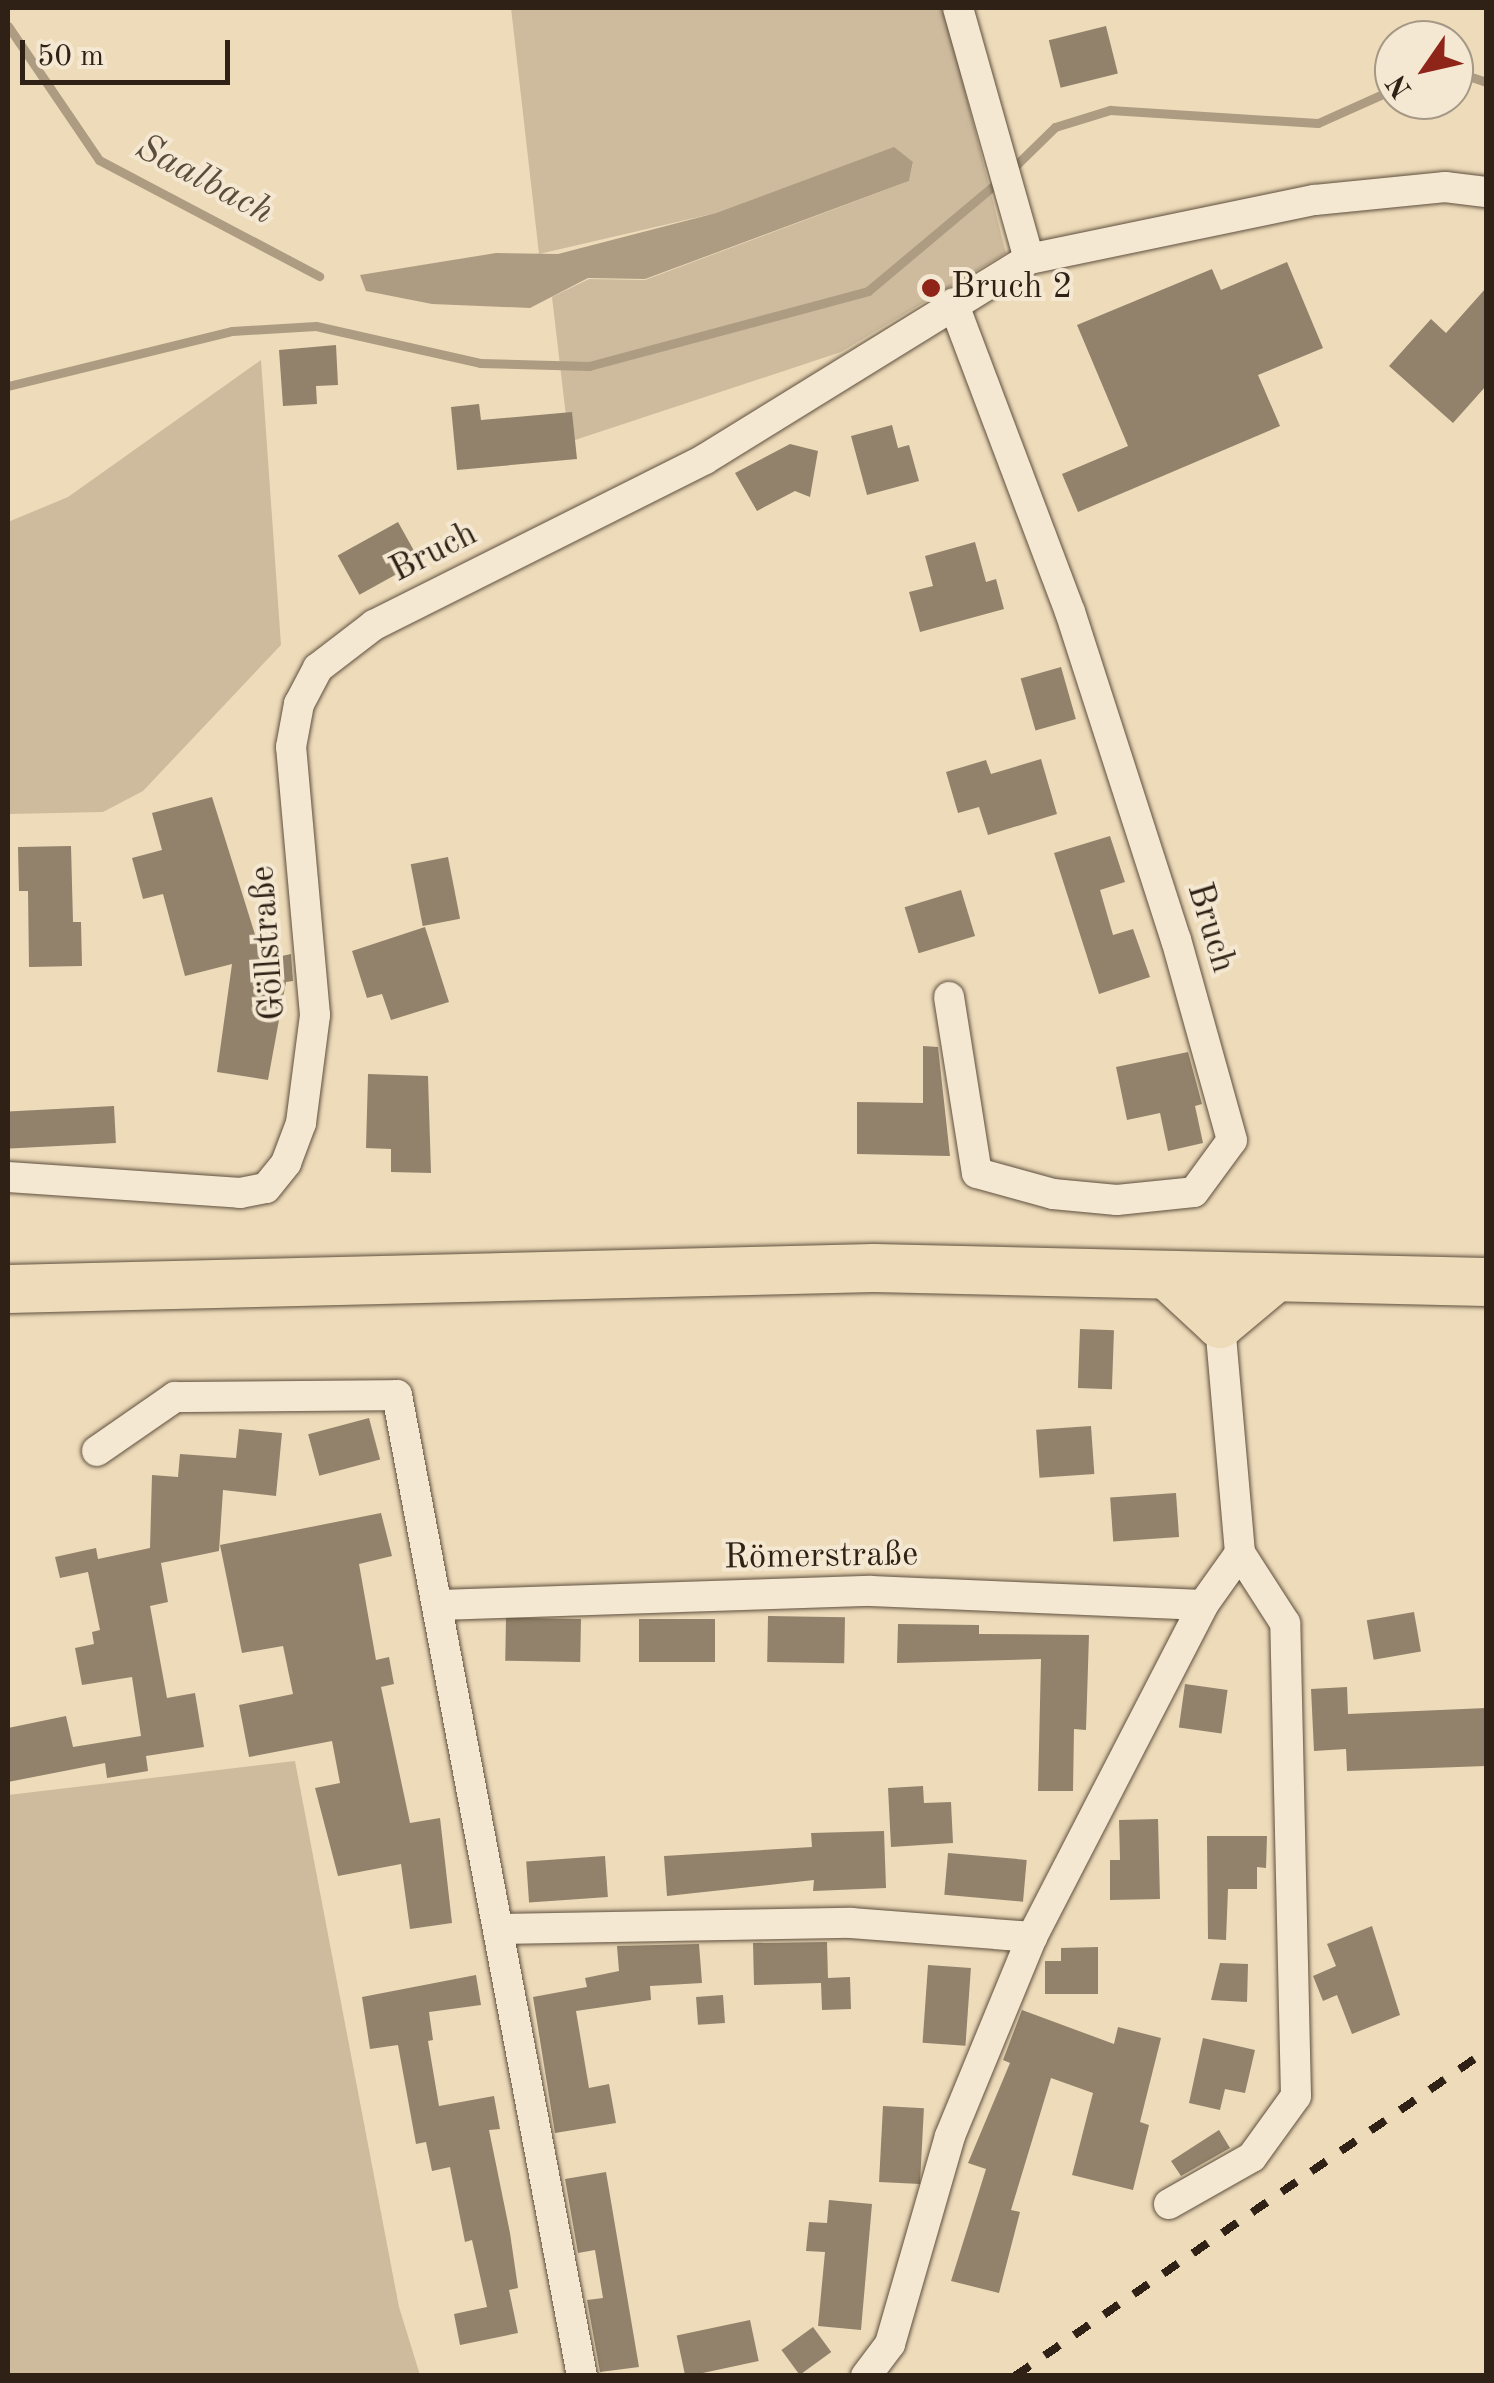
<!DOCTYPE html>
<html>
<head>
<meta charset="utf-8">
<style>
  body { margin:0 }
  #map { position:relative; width:1494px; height:2383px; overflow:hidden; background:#eedbba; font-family:"Old Standard TT",serif }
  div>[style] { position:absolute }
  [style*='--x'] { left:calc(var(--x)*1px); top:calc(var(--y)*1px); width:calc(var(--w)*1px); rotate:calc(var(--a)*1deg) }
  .green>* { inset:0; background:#cebb9e }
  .water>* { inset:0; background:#ad9c82 }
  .stream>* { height:9px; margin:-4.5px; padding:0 4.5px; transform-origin:4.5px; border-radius:4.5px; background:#ad9c82 }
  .building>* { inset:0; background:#92826b; transform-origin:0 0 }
  .roads { filter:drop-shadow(0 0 2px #5f503e) drop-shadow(0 0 2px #5f503e) }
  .street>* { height:30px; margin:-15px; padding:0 15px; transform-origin:15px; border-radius:15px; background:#f4e8d2 }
  .primary>* { height:48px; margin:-24px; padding:0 24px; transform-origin:24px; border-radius:24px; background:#eedbba }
  .rail>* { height:8px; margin-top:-4px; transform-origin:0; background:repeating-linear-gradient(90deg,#2f2115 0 18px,transparent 0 36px) }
  .dots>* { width:28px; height:28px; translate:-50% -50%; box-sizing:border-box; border:5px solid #f4e8d2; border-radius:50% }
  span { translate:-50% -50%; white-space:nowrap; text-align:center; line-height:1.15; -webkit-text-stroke:8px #f4e8d2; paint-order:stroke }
  .poi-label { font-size:35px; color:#2f2115 }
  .left { translate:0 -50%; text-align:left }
  .street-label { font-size:35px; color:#2f2115 }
  .water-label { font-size:38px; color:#5b4c3b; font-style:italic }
  .frame { position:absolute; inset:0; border:10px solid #2f2115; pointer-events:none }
  .north { position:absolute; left:1374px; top:20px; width:100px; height:100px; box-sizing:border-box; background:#f4e8d2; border:2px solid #a59886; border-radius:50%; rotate:236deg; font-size:28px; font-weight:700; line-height:40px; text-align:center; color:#2f2115 }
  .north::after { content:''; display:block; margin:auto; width:35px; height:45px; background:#8f2418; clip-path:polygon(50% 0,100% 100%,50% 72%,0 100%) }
  .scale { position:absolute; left:20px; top:40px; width:210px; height:45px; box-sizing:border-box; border:5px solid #2f2115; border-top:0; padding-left:12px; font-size:30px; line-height:35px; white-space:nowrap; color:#2f2115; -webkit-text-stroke:8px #f4e8d2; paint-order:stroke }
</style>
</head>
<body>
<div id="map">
  <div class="green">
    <div style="clip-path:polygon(511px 8px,944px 8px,1006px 253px,841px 352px,569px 442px,552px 297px,589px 279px,645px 280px,909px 181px,913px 163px,894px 148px,716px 213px,539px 254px)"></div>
    <div style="clip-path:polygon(261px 360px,281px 645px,143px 791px,103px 812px,8px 814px,8px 522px,68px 497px)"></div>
    <div style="clip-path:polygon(295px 1761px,399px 2307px,420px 2375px,8px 2375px,8px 1795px)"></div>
  </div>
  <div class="water">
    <div style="clip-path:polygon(894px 147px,913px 162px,909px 181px,645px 279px,588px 278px,530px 308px,432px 304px,366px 291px,360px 275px,496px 253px,558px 254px,716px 213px)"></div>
  </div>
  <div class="stream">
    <div style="--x:8;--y:26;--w:162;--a:55.8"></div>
    <div style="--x:99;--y:160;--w:249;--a:27.8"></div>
    <div style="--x:1454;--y:71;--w:34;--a:19"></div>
    <div style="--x:1010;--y:171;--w:63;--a:-44.4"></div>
    <div style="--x:1055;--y:127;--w:58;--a:-17.2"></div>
    <div style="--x:1110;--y:110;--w:208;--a:3.6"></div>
    <div style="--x:1318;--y:123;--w:83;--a:-24.1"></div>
    <div style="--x:8;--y:386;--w:231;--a:-13.8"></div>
    <div style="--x:232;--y:331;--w:84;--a:-3.4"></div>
    <div style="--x:316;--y:326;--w:168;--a:12.7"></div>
    <div style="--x:480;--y:363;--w:109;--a:1.6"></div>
    <div style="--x:589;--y:366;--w:289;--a:-15"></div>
    <div style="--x:868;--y:291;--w:171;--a:-40"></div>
  </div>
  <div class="building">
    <div style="left:1106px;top:26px;width:49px;height:59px;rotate:76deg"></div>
    <div style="clip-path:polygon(1287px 262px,1323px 348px,1258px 375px,1280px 426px,1078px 512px,1062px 474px,1128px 446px,1077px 325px,1212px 269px,1221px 290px)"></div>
    <div style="clip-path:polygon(1486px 288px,1486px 386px,1453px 423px,1389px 366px,1431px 319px,1446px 333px)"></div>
    <div style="clip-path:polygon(336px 345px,338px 385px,316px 386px,317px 404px,283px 406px,279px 350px)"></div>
    <div style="clip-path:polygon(479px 404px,481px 420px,572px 412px,577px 459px,457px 470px,451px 407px)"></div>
    <div style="clip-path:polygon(892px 425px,898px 448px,909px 445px,919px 481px,867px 495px,851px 436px)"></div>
    <div style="clip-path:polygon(790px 444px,818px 451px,810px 497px,795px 491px,757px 511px,735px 473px)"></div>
    <div style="left:398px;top:522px;width:45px;height:69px;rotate:61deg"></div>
    <div style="clip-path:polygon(975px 542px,986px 582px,996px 579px,1004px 609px,920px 632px,909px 592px,933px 586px,925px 556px)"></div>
    <div style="left:1061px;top:667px;width:54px;height:42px;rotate:74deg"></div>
    <div style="clip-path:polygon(1041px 759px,1057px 814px,988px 835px,979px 807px,958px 813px,946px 772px,986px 760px,991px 774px)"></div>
    <div style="clip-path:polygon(212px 797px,263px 960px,291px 954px,293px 981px,286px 982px,268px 1080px,217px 1072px,232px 964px,185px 976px,163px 894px,143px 899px,132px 858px,162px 850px,152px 813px)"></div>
    <div style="clip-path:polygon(1110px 836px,1125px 882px,1100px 890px,1113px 935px,1133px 929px,1150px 977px,1099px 994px,1054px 853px)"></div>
    <div style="clip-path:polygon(71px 846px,73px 922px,81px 922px,82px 966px,29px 967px,28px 891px,19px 891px,18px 847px)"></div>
    <div style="left:448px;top:857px;width:63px;height:38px;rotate:79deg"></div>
    <div style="left:961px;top:890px;width:48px;height:59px;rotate:73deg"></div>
    <div style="clip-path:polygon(425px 927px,449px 1002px,391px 1020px,382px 994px,367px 998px,352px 951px)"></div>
    <div style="clip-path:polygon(923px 1046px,938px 1047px,950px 1156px,857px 1154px,857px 1102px,923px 1103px)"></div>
    <div style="clip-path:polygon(1188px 1052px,1202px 1104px,1195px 1106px,1203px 1143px,1168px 1151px,1160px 1113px,1127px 1120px,1116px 1067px)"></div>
    <div style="clip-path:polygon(368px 1074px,428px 1076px,431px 1173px,391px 1172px,391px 1149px,366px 1148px)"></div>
    <div style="left:114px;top:1106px;width:37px;height:106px;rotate:87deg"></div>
    <div style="left:1080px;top:1329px;width:34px;height:59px;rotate:2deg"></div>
    <div style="left:369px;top:1418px;width:43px;height:63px;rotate:75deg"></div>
    <div style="left:1091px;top:1426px;width:48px;height:55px;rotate:86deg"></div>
    <div style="clip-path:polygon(239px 1429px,282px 1433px,276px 1496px,223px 1490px,219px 1551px,161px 1563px,168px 1602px,150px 1606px,167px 1698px,195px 1693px,204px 1747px,146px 1756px,148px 1771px,107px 1778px,105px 1763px,8px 1782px,8px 1728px,66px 1716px,73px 1747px,141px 1736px,132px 1677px,82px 1685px,75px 1648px,94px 1644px,92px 1632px,100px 1630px,88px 1572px,60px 1578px,55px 1557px,96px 1548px,98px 1559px,150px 1548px,152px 1475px,178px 1477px,180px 1454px,236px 1458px)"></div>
    <div style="left:1176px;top:1493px;width:44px;height:66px;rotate:86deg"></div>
    <div style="clip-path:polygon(381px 1513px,392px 1556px,359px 1564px,376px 1660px,389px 1657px,394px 1684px,381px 1687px,410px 1823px,440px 1818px,452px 1923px,410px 1929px,401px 1864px,338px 1876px,315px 1788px,340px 1783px,332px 1741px,249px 1757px,239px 1705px,293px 1694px,283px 1646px,242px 1653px,220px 1545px)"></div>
    <div style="left:1414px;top:1612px;width:40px;height:48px;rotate:80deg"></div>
    <div style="left:768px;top:1616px;width:77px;height:46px;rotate:1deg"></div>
    <div style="left:581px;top:1619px;width:43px;height:75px;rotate:91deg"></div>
    <div style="left:715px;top:1619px;width:43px;height:76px;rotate:90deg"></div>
    <div style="clip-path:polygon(898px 1624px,979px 1625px,979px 1634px,1089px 1635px,1086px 1730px,1074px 1729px,1073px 1791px,1038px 1791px,1041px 1659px,897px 1663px)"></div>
    <div style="left:1185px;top:1684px;width:43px;height:44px;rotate:8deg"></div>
    <div style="clip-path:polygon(1347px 1687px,1348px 1714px,1486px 1708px,1486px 1766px,1347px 1771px,1346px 1749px,1314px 1751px,1311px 1689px)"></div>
    <div style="clip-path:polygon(923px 1786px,924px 1803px,951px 1802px,953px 1843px,891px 1847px,888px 1788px)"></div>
    <div style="clip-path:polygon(1158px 1819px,1160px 1899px,1110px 1900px,1110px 1860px,1120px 1860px,1119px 1820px)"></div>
    <div style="clip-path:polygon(884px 1831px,886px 1888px,813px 1891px,814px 1880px,667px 1896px,664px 1856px,812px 1847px,811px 1833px)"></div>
    <div style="clip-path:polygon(1207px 1836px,1267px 1836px,1266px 1868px,1257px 1867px,1257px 1889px,1228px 1889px,1226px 1940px,1208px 1939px)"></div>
    <div style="left:948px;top:1853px;width:79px;height:42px;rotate:5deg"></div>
    <div style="left:605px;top:1856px;width:41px;height:79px;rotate:86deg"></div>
    <div style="clip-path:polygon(1372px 1926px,1400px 2015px,1352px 2034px,1337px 1995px,1323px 2001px,1313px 1976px,1336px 1966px,1327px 1944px)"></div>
    <div style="clip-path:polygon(827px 1942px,828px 1978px,850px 1977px,851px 2009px,822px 2010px,821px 1983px,754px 1985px,753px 1943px)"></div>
    <div style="clip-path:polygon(699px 1944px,702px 1983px,650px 1986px,651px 2000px,576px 2011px,589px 2088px,609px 2084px,616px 2123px,555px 2133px,533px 1997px,587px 1987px,585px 1978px,619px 1971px,617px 1946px)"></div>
    <div style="clip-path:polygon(1098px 1947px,1098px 1994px,1045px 1994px,1045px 1961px,1061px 1961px,1061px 1948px)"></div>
    <div style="clip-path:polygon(1220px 1963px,1248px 1964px,1247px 2002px,1211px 2000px)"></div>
    <div style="left:928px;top:1965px;width:43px;height:78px;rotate:4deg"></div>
    <div style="clip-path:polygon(476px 1975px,481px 2005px,429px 2012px,433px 2040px,428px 2041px,439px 2106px,494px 2096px,500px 2129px,489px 2130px,510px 2233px,518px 2288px,509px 2290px,518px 2333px,460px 2345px,454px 2314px,487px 2307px,472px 2240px,465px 2242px,450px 2167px,432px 2171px,426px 2142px,416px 2144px,398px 2045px,370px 2049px,362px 1997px)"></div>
    <div style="left:723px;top:1995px;width:28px;height:27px;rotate:86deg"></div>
    <div style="clip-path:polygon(1022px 2010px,1114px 2044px,1118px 2027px,1161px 2038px,1140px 2122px,1149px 2125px,1133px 2190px,1072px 2175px,1093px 2093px,1051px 2078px,1011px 2210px,1020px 2212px,999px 2293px,951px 2281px,986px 2169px,968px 2163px,1010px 2063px,1003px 2060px)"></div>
    <div style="clip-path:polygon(1203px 2038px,1255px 2050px,1245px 2093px,1225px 2089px,1220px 2110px,1189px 2103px)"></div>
    <div style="left:883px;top:2106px;width:41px;height:76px;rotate:3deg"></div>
    <div style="clip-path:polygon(1219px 2130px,1230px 2148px,1181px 2176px,1171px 2161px)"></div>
    <div style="clip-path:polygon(606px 2172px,639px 2367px,600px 2372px,587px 2300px,603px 2298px,595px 2250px,578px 2253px,565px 2179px)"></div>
    <div style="clip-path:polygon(829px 2200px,872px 2204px,861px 2330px,818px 2326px,825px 2252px,806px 2251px,809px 2222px,827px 2223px)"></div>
    <div style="left:750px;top:2320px;width:42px;height:75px;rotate:78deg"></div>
    <div style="left:813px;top:2327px;width:31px;height:39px;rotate:54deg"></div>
  </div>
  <div class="roads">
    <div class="street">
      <div style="--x:958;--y:8;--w:261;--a:74.2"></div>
      <div style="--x:949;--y:997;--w:178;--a:81"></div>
      <div style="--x:977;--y:1173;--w:79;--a:15.4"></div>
      <div style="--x:1053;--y:1194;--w:64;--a:5.4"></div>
      <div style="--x:1117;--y:1200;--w:77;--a:-5.9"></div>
      <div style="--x:1194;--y:1192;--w:64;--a:-53.8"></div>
      <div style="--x:1232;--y:1140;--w:208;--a:-105.6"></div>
      <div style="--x:1176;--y:940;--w:345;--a:-107.9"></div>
      <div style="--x:1070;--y:612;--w:330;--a:-110.7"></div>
      <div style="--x:8;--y:1177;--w:233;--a:3.9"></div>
      <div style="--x:240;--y:1193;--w:26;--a:-11"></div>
      <div style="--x:266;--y:1188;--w:32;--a:-51"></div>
      <div style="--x:286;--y:1163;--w:43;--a:-69.4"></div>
      <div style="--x:301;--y:1123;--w:109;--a:-82.6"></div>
      <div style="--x:315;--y:1015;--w:269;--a:-95.1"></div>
      <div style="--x:291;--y:747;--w:44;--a:-79.5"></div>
      <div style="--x:299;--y:704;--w:41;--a:-62.2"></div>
      <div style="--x:318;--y:668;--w:71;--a:-37.5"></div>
      <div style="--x:374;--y:625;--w:370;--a:-26.6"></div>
      <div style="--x:705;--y:459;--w:381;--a:-31.7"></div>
      <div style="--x:1029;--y:259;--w:292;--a:-11.7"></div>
      <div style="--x:1315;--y:200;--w:131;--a:-5.7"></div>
      <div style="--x:1445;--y:187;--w:41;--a:7"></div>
      <div style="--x:97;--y:1451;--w:95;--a:-34.7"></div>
      <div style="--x:175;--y:1397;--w:222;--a:-0.5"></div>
      <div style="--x:397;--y:1395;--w:998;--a:79.32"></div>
      <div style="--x:439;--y:1605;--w:432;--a:-1.9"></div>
      <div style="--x:871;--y:1591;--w:332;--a:2.4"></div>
      <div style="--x:499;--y:1929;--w:352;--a:-1"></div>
      <div style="--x:851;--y:1923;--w:182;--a:4.4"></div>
      <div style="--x:1169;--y:2204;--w:95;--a:-29.5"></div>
      <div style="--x:1252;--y:2157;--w:75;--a:-54.2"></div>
      <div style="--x:1296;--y:2096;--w:473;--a:-91.3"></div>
      <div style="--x:1285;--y:1623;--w:83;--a:-122.7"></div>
      <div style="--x:866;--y:2376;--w:40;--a:-53"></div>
      <div style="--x:890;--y:2344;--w:216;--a:-73.9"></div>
      <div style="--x:950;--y:2136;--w:215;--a:-67.6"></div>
      <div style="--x:1032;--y:1937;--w:373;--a:-62.7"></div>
      <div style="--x:1203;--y:1605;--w:64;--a:-54.6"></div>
      <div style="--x:1240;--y:1553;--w:230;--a:-95"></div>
    </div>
    <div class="primary">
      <div style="--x:1167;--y:1275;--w:72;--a:42.8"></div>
      <div style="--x:1220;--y:1324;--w:72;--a:-39.9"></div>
      <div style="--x:8;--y:1289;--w:866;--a:-1.39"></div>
      <div style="--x:874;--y:1268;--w:612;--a:1.31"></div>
    </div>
  </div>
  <div class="rail">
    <div style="--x:1015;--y:2376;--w:572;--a:-34.61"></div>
  </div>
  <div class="dots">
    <div style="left:931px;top:288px;background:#8f2418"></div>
  </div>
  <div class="poi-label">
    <span class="left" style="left:951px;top:288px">Bruch 2</span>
  </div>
  <div class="street-label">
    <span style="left:434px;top:553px;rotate:-27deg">Bruch</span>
    <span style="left:1210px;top:928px;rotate:73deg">Bruch</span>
    <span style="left:269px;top:943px;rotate:-94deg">Göllstraße</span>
    <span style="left:821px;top:1557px;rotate:-1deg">Römerstraße</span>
  </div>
  <div class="water-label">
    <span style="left:204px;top:181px;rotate:28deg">Saalbach</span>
  </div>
  <div class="frame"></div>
  <div class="north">N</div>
  <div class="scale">50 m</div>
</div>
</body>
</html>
